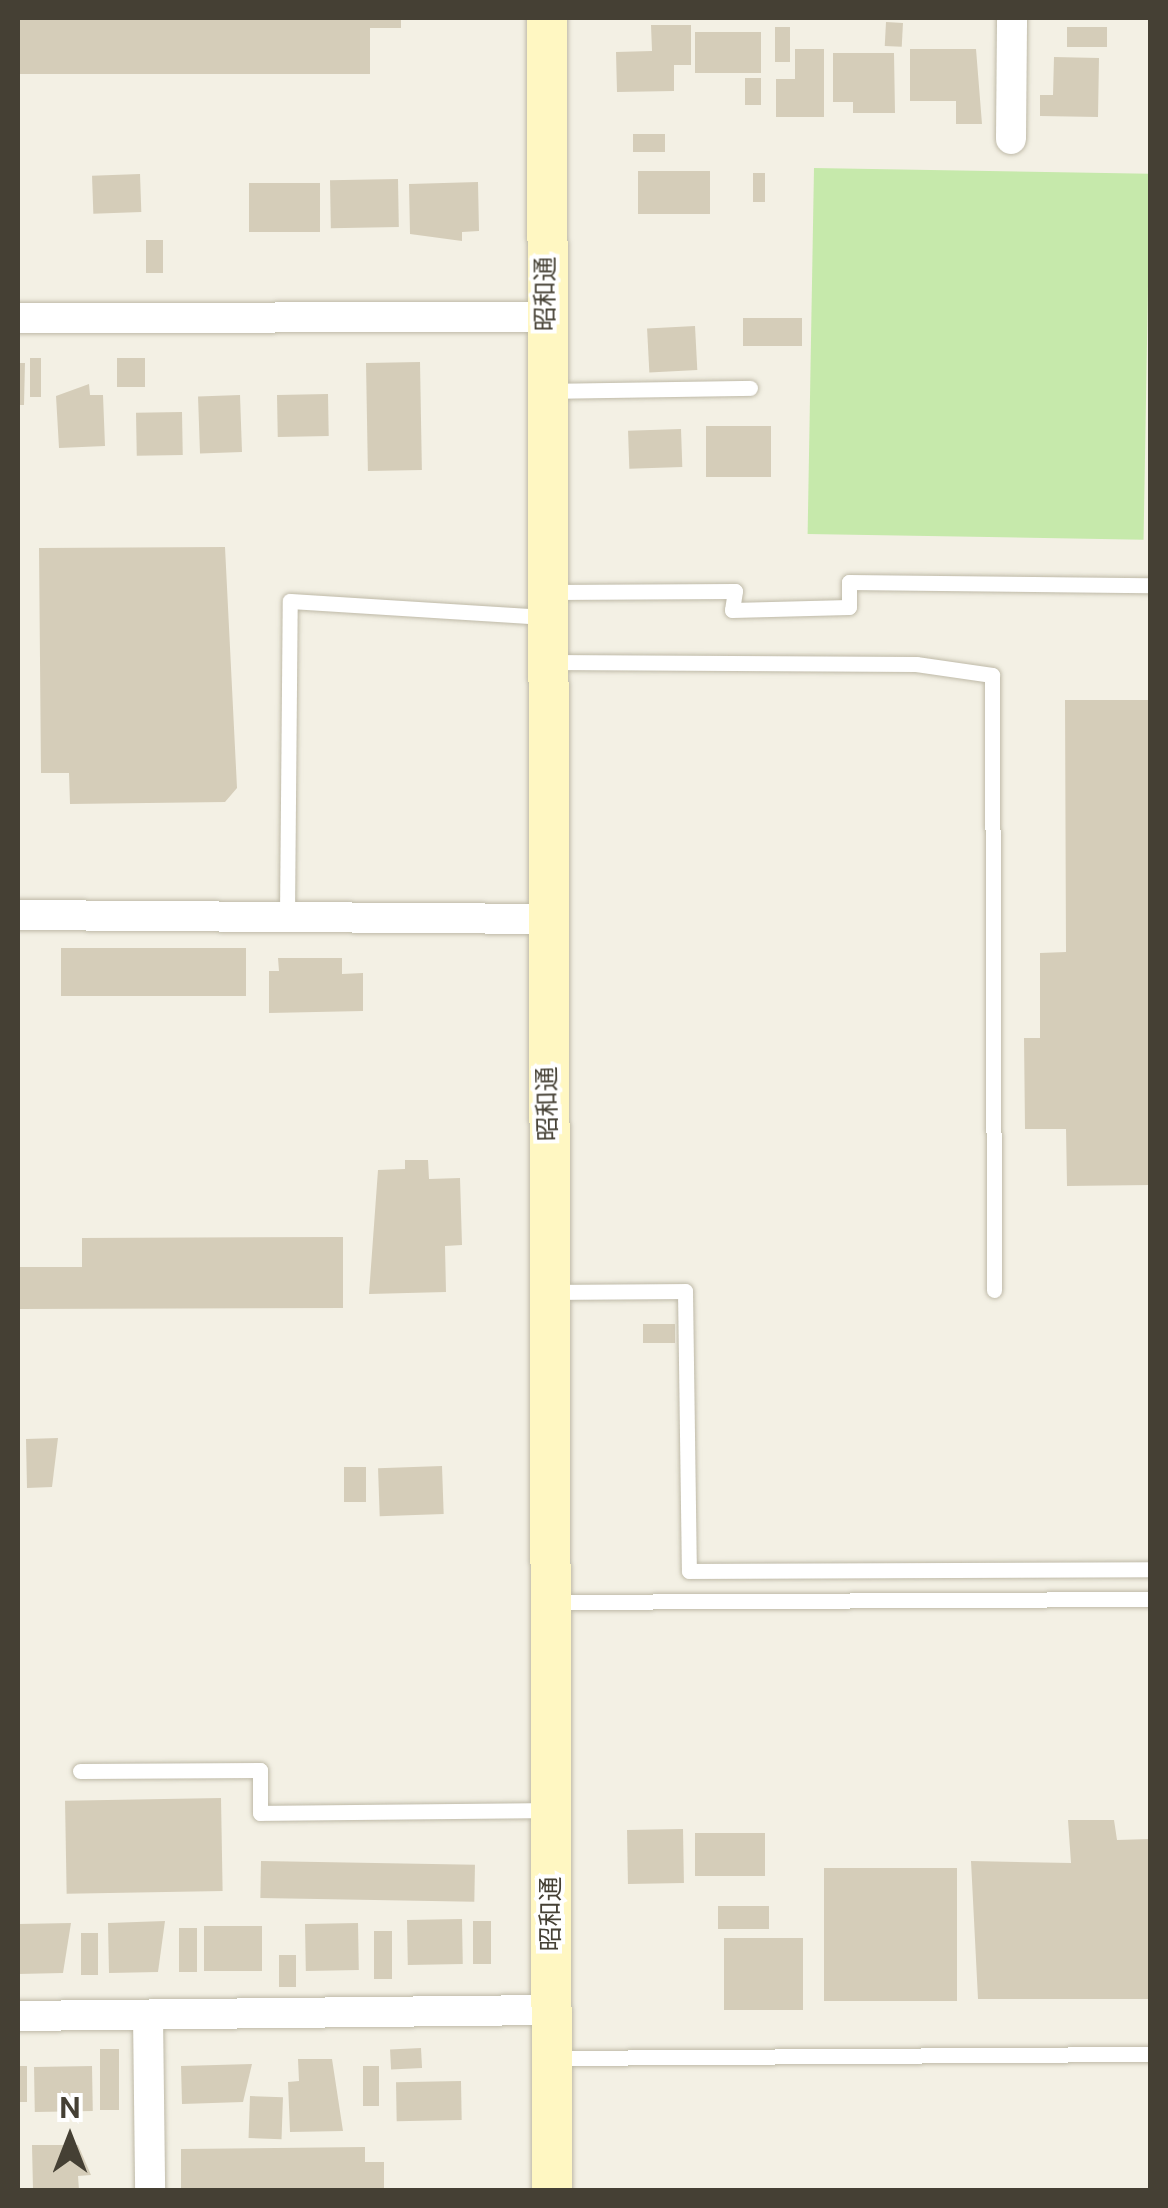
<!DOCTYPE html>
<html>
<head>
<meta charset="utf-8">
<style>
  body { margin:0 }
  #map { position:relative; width:1168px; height:2208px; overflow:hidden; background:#f3f0e4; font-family:"Public Sans","Noto Sans JP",sans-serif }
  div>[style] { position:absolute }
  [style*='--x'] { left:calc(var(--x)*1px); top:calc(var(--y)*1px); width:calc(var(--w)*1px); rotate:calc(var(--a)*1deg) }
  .green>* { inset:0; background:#c6e9ab; transform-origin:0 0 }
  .building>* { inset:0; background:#d5cdb9; transform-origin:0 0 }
  .roads { filter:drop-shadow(0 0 2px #beb9a7) drop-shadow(0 0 2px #beb9a7) }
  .lane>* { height:15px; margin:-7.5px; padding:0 7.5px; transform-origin:7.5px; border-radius:7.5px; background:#fff }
  .street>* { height:30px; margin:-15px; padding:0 15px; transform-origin:15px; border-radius:15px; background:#fff }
  .secondary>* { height:40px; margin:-20px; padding:0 20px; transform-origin:20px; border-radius:20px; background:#fff7c2 }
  span { translate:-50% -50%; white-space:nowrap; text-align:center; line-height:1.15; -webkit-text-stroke:8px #fff; paint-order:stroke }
  .street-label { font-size:25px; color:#454034 }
  .frame { position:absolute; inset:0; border:20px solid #454034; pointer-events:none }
  .north { position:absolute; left:20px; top:2088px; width:100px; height:100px; -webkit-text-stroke:8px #fff; paint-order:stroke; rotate:0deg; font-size:28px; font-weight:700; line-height:40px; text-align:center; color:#454034 }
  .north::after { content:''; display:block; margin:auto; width:35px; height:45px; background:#454034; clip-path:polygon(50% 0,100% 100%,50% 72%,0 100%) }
</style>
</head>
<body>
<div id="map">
  <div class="green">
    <div style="left:814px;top:168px;width:336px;height:366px;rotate:1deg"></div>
  </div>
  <div class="building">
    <div style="clip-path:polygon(18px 18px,401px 18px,401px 28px,370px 28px,370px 74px,18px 74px)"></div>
    <div style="left:886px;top:22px;width:17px;height:24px;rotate:3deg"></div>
    <div style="clip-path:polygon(651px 25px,691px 25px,691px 65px,674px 65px,674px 91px,617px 92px,616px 52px,652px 51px)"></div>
    <div style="left:775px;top:27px;width:15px;height:35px"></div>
    <div style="left:1067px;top:27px;width:40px;height:20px"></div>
    <div style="left:761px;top:32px;width:41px;height:66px;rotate:90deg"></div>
    <div style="clip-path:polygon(795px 49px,824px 49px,824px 117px,776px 117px,776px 79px,795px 79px)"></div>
    <div style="clip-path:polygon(910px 49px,976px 49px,982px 124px,956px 124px,956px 101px,910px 101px)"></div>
    <div style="clip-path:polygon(833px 53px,894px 53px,895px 113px,853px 113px,853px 102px,833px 102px)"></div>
    <div style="clip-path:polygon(1054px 57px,1099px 58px,1098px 117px,1040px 116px,1040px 95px,1053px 95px)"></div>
    <div style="left:745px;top:78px;width:16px;height:27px"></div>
    <div style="left:633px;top:134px;width:32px;height:18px"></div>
    <div style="left:638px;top:171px;width:72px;height:43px"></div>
    <div style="left:753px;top:173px;width:12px;height:29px"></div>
    <div style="left:140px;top:174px;width:38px;height:48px;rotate:88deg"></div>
    <div style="left:398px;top:179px;width:48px;height:68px;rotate:89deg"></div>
    <div style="clip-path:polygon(478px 182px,479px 231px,462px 232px,462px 241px,410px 234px,409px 184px)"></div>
    <div style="left:320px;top:183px;width:49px;height:71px;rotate:90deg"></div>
    <div style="left:146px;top:240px;width:17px;height:33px"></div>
    <div style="left:743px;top:318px;width:59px;height:28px"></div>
    <div style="left:695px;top:326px;width:44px;height:48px;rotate:87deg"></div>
    <div style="left:30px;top:358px;width:11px;height:39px"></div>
    <div style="left:117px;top:358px;width:28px;height:29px"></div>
    <div style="left:420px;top:362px;width:108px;height:54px;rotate:89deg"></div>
    <div style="clip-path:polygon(18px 363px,25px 363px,24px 405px,18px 405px)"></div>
    <div style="clip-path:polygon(89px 384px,90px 395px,103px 395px,105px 446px,59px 448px,56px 396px)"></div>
    <div style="left:328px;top:394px;width:42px;height:51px;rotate:89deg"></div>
    <div style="left:240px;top:395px;width:57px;height:42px;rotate:88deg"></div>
    <div style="left:182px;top:412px;width:43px;height:46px;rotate:89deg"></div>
    <div style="left:706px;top:426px;width:65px;height:51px"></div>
    <div style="left:681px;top:429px;width:38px;height:53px;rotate:88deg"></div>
    <div style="clip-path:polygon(225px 547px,237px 788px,225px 802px,70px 804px,69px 773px,41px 773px,39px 548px)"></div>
    <div style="clip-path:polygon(1065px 700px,1150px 700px,1150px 1185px,1067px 1186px,1066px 1129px,1025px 1129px,1024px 1038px,1040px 1038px,1040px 953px,1066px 952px)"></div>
    <div style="left:246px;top:948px;width:48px;height:185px;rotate:90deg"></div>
    <div style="clip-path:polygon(278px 958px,342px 958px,342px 974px,363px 973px,363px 1011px,269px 1013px,269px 971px,279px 971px)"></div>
    <div style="clip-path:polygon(405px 1160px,428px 1160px,429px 1179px,460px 1178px,462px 1245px,445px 1246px,446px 1292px,369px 1294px,378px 1170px,405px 1169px)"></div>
    <div style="clip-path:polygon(343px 1237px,343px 1308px,18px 1309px,18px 1267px,82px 1267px,82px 1238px)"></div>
    <div style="left:643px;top:1324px;width:32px;height:19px"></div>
    <div style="clip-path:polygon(58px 1438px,52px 1487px,27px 1488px,26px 1439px)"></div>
    <div style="left:442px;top:1466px;width:48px;height:64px;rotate:88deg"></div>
    <div style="left:344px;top:1467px;width:22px;height:35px"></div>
    <div style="left:221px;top:1798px;width:93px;height:156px;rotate:89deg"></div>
    <div style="clip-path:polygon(1068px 1820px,1114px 1820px,1117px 1840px,1150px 1839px,1150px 1999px,978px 1999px,971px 1861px,1071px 1863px)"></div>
    <div style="left:683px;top:1829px;width:54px;height:56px;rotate:89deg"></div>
    <div style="left:695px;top:1833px;width:70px;height:43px"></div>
    <div style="left:261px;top:1861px;width:214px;height:37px;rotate:1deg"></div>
    <div style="left:824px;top:1868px;width:133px;height:133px"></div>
    <div style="left:769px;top:1906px;width:23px;height:51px;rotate:90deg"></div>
    <div style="left:462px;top:1919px;width:45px;height:55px;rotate:89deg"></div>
    <div style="clip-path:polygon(165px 1921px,158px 1972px,109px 1973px,108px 1923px)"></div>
    <div style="left:473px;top:1921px;width:18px;height:43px"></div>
    <div style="clip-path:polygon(71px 1923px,63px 1973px,18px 1974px,18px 1924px)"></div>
    <div style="left:358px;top:1923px;width:47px;height:53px;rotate:89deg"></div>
    <div style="left:204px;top:1926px;width:58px;height:45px"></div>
    <div style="left:179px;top:1928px;width:18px;height:44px"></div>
    <div style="left:374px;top:1931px;width:18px;height:48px"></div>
    <div style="left:81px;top:1933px;width:17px;height:42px"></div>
    <div style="left:724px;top:1938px;width:79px;height:72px"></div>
    <div style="left:279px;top:1955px;width:17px;height:32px"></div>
    <div style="left:421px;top:2048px;width:20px;height:31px;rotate:87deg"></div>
    <div style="left:100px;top:2049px;width:19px;height:61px"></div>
    <div style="clip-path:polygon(298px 2059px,332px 2059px,343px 2131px,290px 2132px,288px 2082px,299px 2081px)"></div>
    <div style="clip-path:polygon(252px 2064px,243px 2102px,182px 2104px,181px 2066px)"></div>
    <div style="left:18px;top:2066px;width:9px;height:36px"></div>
    <div style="left:92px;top:2066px;width:45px;height:58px;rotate:89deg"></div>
    <div style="left:363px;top:2066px;width:16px;height:40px"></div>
    <div style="left:461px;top:2081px;width:39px;height:65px;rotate:89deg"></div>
    <div style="left:250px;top:2096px;width:33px;height:42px;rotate:2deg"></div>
    <div style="clip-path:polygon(32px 2145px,78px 2145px,91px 2175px,78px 2176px,79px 2190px,33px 2190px)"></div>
    <div style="clip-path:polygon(365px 2147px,365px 2162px,384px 2162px,384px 2190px,181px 2190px,181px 2149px)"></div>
  </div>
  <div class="roads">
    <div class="lane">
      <div style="--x:550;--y:391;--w:200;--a:-0.9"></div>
      <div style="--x:552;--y:592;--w:183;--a:-0.3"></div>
      <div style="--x:735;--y:591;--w:19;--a:99"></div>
      <div style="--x:732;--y:610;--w:117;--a:-1.5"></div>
      <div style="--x:849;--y:607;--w:25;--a:-90"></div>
      <div style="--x:849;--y:582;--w:301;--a:0.6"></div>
      <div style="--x:549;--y:662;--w:367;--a:0.3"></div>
      <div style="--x:916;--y:664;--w:77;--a:8.2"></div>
      <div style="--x:992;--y:675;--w:615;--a:89.81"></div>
      <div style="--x:287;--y:916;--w:315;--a:-89.5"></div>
      <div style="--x:290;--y:601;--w:256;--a:3.6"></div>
      <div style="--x:552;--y:1292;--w:133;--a:-0.4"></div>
      <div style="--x:685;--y:1291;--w:280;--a:89.2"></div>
      <div style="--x:689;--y:1571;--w:461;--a:-0.2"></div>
      <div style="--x:555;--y:1602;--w:595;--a:-0.29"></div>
      <div style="--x:80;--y:1771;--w:180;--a:-0.3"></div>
      <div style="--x:260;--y:1770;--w:43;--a:90"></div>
      <div style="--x:260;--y:1813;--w:289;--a:-0.6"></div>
      <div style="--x:555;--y:2058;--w:595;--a:-0.39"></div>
    </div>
    <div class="street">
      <div style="--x:1011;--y:139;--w:121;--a:-89.5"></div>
      <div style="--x:18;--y:318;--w:527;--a:-0.11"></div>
      <div style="--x:18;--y:915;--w:527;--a:0.43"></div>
      <div style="--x:148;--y:2015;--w:175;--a:89.3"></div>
      <div style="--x:18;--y:2016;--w:532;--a:-0.65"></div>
    </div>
    <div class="secondary">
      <div style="--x:547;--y:18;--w:2172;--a:89.87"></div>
    </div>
  </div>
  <div class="street-label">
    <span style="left:545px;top:294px;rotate:-90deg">昭和通</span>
    <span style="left:547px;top:1104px;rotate:-91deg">昭和通</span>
    <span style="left:550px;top:1914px;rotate:-90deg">昭和通</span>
  </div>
  <div class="frame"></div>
  <div class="north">N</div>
</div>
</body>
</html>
